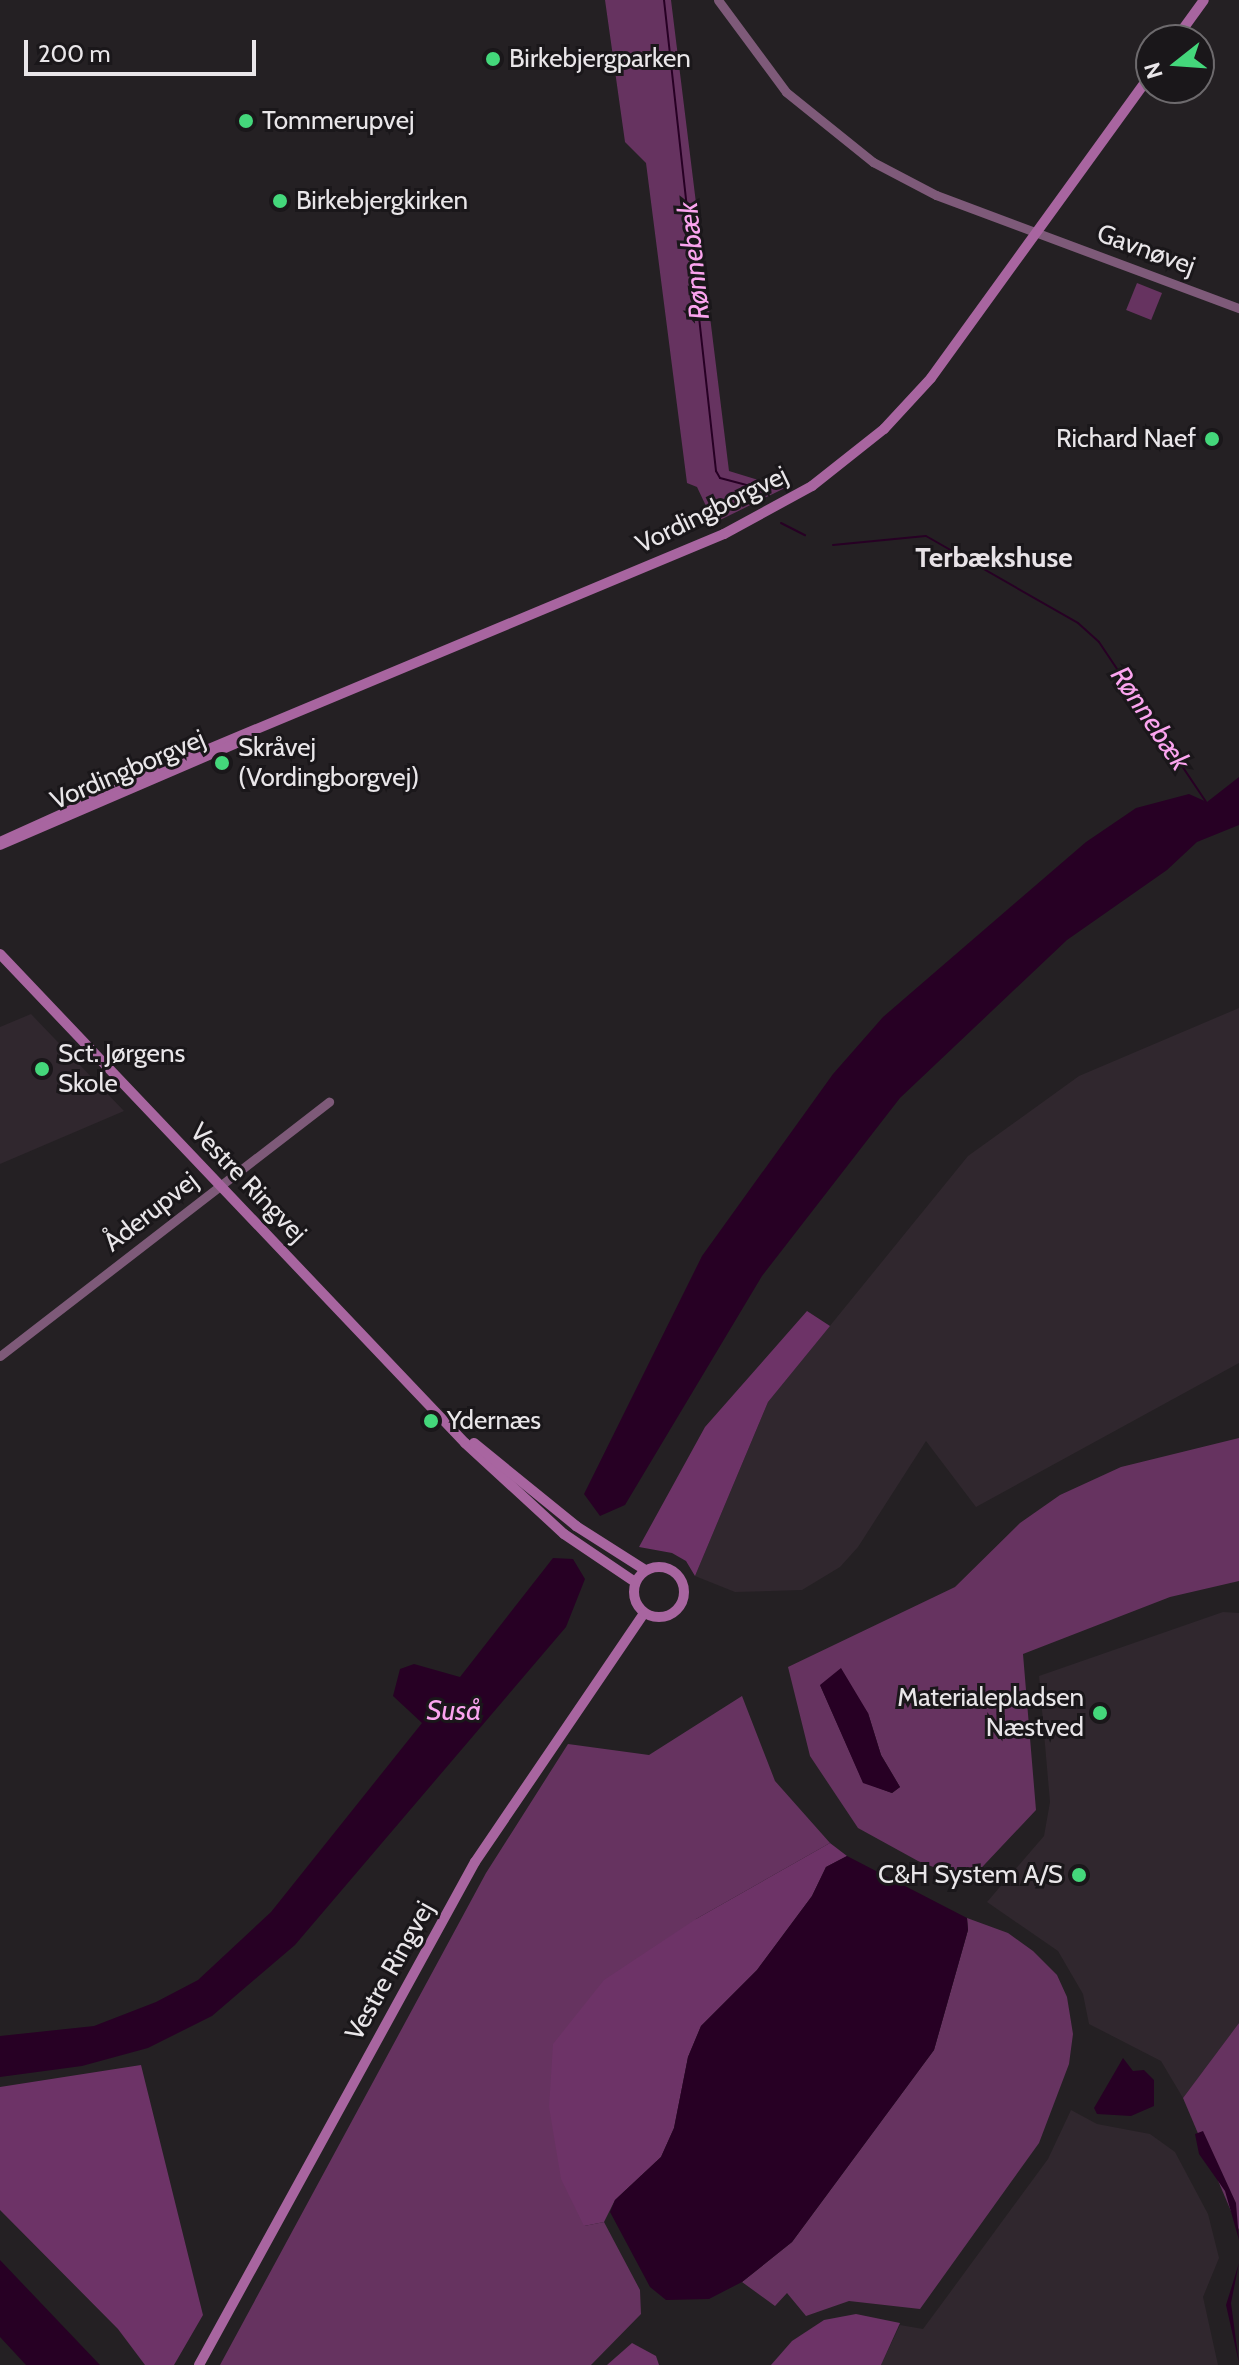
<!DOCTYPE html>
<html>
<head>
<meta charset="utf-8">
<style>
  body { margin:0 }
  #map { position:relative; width:1239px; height:2365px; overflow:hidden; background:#242023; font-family:Cabin,sans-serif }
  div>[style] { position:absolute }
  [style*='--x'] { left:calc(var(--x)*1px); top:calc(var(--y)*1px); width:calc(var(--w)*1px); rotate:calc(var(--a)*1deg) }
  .built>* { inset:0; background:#30272e }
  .green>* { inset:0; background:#663360; transform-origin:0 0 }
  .forest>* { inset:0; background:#6d3367 }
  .water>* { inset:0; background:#270024 }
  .stream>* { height:2px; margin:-1px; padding:0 1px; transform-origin:1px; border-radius:1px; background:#270024 }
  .secondary>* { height:9px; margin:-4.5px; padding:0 4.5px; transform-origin:4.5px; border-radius:4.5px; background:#7e5a79 }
  .primary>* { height:10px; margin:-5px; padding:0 5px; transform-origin:5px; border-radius:5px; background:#a865a0 }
  .primary>.ring { margin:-5px; padding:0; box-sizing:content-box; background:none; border:10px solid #a865a0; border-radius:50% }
  .dots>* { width:22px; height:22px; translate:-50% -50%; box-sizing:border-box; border:4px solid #1a171a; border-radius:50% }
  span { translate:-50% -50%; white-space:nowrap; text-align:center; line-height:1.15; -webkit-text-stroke:6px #1a171a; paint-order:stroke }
  .poi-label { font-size:26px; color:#e9e6e9 }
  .left { translate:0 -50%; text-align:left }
  .right { translate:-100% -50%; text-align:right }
  .street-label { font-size:26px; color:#e9e6e9 }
  .water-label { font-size:28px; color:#fba4ef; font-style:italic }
  .neighbourhood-label { font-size:28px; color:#e7e2e6; font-weight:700 }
  .north { position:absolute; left:1135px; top:24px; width:80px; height:80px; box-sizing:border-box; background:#1a171a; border:2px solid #6d6a6d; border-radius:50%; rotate:253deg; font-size:22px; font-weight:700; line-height:32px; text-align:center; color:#e9e6e9 }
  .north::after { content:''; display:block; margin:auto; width:28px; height:36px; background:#44d77b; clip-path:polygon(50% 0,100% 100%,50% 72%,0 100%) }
  .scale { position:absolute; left:24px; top:40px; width:232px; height:36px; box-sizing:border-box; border:4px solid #e9e6e9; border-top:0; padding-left:10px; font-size:24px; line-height:28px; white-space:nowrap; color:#e9e6e9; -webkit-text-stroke:6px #1a171a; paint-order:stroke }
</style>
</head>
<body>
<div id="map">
  <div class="built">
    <div style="clip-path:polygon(1239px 1008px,1239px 1363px,976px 1507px,926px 1441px,858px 1547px,840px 1567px,802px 1590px,735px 1592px,695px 1576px,768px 1402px,968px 1156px,1079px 1076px)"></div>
    <div style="clip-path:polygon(31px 1014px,124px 1111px,0 1164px,0 1027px)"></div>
    <div style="clip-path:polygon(1223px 1612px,1239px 1613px,1239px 2023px,1183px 2098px,1161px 2061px,1089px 2024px,1083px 1994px,1058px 1951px,987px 1902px,1044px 1836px,1050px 1802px,1039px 1676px)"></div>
    <div style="clip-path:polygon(1071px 2110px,1097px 2124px,1150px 2134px,1175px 2152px,1208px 2214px,1219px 2258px,1203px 2297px,1218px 2365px,881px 2365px,900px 2325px,923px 2329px,943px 2302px,1048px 2159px)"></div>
  </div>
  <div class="green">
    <div style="clip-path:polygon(605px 0,671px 0,729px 471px,785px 488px,714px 523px,697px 487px,687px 483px,646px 163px,625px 142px)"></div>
    <div style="left:1137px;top:283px;width:27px;height:29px;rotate:22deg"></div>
    <div style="clip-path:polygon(evenodd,1239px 1438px,1239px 1581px,1170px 1597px,1023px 1654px,1036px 1810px,969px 1881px,918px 1861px,858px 1828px,810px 1756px,788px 1667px,955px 1587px,1020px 1523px,1060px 1495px,1121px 1467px,1239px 1438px,820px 1685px,868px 1713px,881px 1755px,900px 1787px,892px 1793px,863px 1782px,820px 1685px)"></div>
    <div style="clip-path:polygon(742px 1696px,775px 1781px,830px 1843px,696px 1919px,584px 2226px,604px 2222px,640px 2290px,641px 2314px,591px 2365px,220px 2365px,486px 1873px,568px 1744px,649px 1755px)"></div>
    <div style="clip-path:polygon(967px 1918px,1008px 1933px,1033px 1951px,1057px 1975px,1067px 1997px,1073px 2034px,1069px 2064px,1039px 2143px,920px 2309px,849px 2301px,806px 2316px,787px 2293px,775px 2306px,742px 2282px,792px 2242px,934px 2050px,968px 1930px)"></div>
    <div style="clip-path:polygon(1239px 2023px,1239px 2230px,1183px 2098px)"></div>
  </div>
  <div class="forest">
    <div style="clip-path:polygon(807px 1311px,830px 1326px,768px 1402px,695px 1576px,686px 1561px,672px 1553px,639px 1547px,705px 1427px)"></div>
    <div style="clip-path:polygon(830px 1843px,847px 1856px,826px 1867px,812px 1896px,757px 1970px,701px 2026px,688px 2057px,674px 2128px,661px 2157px,615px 2200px,604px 2222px,584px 2226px,561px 2179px,549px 2107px,553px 2044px,604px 1980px,696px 1919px)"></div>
    <div style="clip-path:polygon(141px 2065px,203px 2315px,174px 2365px,145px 2365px,118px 2329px,0 2210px,0 2087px)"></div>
    <div style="clip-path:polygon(856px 2314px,900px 2323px,881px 2365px,771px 2365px,792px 2341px,824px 2320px)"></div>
    <div style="clip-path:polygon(632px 2343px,656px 2356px,659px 2365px,607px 2365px)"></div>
  </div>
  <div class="water">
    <div style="clip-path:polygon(1239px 777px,1239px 825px,1197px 842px,1167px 870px,1067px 940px,900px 1098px,762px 1276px,625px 1505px,600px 1516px,584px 1494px,702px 1256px,833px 1074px,883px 1017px,1086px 842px,1136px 808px,1189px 794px,1207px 802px)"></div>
    <div style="clip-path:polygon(553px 1558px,573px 1559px,585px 1579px,566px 1627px,295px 1945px,212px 2016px,148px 2048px,82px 2066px,0 2077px,0 2036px,94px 2026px,156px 2002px,198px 1980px,271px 1912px,422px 1723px,393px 1696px,400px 1669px,414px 1664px,460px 1677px)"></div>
    <div style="clip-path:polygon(841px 1668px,868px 1713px,881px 1755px,900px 1787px,892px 1793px,863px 1783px,820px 1685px)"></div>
    <div style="clip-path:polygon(847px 1856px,967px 1918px,968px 1930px,934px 2050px,792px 2242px,742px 2282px,709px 2299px,666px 2300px,650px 2287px,610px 2212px,615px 2200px,661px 2157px,674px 2128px,688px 2057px,701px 2026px,757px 1970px,812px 1896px,826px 1867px)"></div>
    <div style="clip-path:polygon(1123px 2058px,1133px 2071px,1144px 2070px,1154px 2080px,1154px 2106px,1131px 2116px,1097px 2114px,1094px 2108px)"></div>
    <div style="clip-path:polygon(1203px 2131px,1236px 2203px,1239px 2240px,1225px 2191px,1199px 2154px,1195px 2134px)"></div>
    <div style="clip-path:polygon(0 2260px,100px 2365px,26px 2365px,0 2337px)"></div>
    <div style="clip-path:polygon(1239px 2263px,1231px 2303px,1239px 2363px,1226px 2305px)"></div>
  </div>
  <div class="stream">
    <div style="--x:664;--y:0;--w:474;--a:83.7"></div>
    <div style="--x:716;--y:471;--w:8;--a:60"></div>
    <div style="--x:720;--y:478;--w:43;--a:14.7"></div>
    <div style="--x:781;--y:523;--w:27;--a:27"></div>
    <div style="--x:833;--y:545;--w:93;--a:-5.5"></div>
    <div style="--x:926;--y:536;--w:175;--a:29.8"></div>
    <div style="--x:1078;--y:623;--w:28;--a:42"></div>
    <div style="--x:1099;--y:642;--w:192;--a:56.2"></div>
  </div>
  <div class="secondary">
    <div style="--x:718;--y:0;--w:114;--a:53.5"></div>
    <div style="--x:786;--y:92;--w:112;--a:38.8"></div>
    <div style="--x:873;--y:162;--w:71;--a:27.6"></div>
    <div style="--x:936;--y:195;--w:323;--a:20.5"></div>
    <div style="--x:0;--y:1356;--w:416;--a:-37.7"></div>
  </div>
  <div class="primary">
    <div style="--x:1175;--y:40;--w:49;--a:-54.1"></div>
    <div style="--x:0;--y:842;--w:184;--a:-24.3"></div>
    <div style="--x:168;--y:766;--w:602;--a:-22.65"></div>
    <div style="--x:724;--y:534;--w:100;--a:-28.6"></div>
    <div style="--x:812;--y:486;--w:92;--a:-38.4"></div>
    <div style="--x:884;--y:429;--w:69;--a:-47.3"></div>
    <div style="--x:931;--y:378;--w:375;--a:-54.1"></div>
    <div style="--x:0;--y:845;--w:273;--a:-23.3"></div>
    <div style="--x:0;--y:954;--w:675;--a:46.44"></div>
    <div style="--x:465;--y:1443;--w:134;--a:42.6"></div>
    <div style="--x:564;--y:1534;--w:86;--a:34.1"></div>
    <div style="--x:474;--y:1443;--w:132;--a:39.1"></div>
    <div style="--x:576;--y:1526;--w:82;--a:32.5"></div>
    <div class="ring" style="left:634px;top:1567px;width:40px;height:40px"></div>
    <div style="--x:199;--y:2365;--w:574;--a:-61.25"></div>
    <div style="--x:475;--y:1862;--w:301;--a:-55.8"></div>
  </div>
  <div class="dots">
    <div style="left:493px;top:59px;background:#44d77b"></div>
    <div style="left:246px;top:121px;background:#44d77b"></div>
    <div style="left:280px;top:201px;background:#44d77b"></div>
    <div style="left:1212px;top:439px;background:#44d77b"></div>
    <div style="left:222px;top:763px;background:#44d77b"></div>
    <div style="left:42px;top:1069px;background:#44d77b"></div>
    <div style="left:431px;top:1421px;background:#44d77b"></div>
    <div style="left:1100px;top:1713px;background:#44d77b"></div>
    <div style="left:1079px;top:1875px;background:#44d77b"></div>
  </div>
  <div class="poi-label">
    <span class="left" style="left:509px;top:59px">Birkebjergparken</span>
    <span class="left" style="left:262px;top:121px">Tommerupvej</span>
    <span class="left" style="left:296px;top:201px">Birkebjergkirken</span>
    <span class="right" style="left:1196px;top:439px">Richard Naef</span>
    <span class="left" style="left:238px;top:763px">Skråvej<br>(Vordingborgvej)</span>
    <span class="left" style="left:58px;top:1069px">Sct. Jørgens<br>Skole</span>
    <span class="left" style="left:447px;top:1421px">Ydernæs</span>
    <span class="right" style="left:1084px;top:1713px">Materialepladsen<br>Næstved</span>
    <span class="right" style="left:1063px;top:1875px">C&amp;H System A/S</span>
  </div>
  <div class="street-label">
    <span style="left:1146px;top:250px;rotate:20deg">Gavnøvej</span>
    <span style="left:712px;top:510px;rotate:-26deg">Vordingborgvej</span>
    <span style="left:128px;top:770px;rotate:-23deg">Vordingborgvej</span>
    <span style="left:248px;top:1183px;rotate:46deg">Vestre Ringvej</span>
    <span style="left:151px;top:1212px;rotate:-38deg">Åderupvej</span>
    <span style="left:390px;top:1971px;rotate:-61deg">Vestre Ringvej</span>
  </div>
  <div class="water-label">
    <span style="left:693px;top:261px;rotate:-96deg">Rønnebæk</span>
    <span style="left:1151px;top:718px;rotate:56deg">Rønnebæk</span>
    <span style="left:454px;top:1710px">Suså</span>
  </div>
  <div class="neighbourhood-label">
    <span style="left:994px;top:557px">Terbækshuse</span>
  </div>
  <div class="north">N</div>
  <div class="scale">200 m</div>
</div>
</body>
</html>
